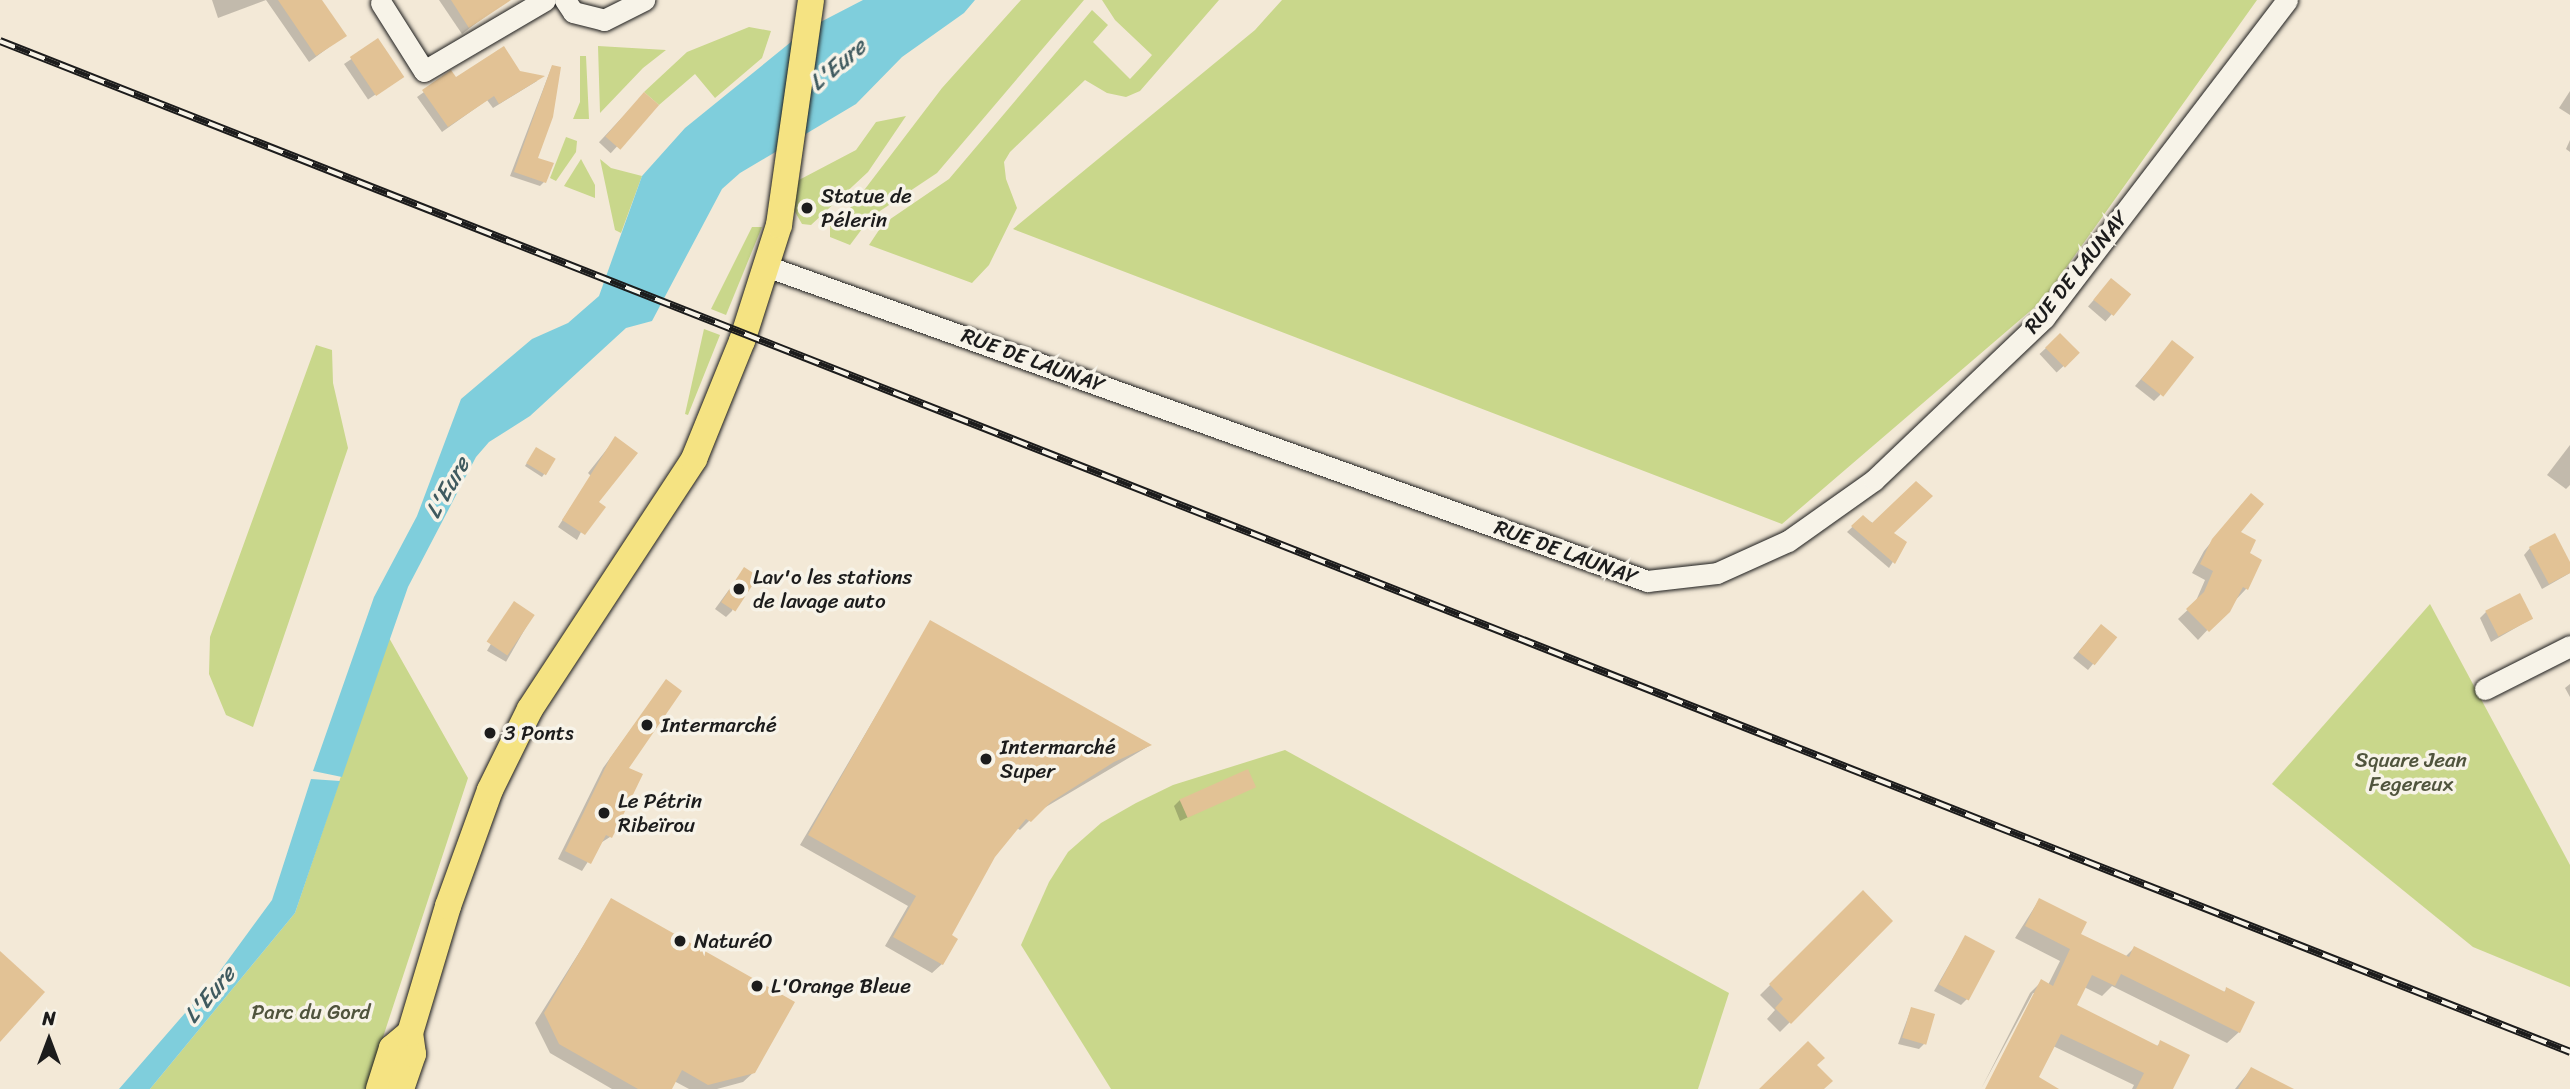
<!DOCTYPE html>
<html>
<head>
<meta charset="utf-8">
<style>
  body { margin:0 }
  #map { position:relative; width:2570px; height:1089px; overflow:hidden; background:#f3e9d7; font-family:Sriracha,sans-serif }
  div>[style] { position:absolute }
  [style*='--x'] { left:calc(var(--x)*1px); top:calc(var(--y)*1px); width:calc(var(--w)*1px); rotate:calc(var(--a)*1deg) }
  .green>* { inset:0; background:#c9d78b }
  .water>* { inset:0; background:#7fcedc }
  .shadow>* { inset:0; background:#0003; transform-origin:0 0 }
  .building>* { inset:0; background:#e2c295; transform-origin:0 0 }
  .roads { filter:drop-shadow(0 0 2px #1c1c1c) drop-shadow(0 0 2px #1c1c1c) }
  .minor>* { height:21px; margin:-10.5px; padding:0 10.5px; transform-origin:10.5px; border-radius:10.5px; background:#f7f3e8 }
  .major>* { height:26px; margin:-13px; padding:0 13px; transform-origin:13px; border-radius:13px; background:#f5e382 }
  .rail>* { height:8px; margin-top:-4px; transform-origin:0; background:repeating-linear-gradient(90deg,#f7f3e8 0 16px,#1c1c1c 0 32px); box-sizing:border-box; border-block:2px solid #1c1c1c }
  .dots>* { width:19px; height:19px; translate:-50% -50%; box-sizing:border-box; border:4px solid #f7f3e8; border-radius:50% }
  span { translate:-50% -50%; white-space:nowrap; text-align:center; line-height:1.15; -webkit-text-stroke:7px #f7f3e8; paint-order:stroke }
  .poi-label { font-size:21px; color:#1c1c1c }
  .left { translate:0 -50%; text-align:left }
  .street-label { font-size:21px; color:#1c1c1c }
  .park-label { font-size:21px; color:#50543d }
  .water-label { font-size:23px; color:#3f5a5f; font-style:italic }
  .north { position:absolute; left:14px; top:1005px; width:70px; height:70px; -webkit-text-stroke:5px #f7f3e8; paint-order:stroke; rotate:0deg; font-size:19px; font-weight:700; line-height:28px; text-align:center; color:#1c1c1c }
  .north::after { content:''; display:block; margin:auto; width:24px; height:32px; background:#1c1c1c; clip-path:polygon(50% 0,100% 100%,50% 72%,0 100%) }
</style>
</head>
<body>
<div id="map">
  <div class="green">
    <div style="clip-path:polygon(1021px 0,1084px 0,937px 173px,871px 217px,850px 245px,830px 237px,830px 224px,852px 206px,942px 88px)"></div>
    <div style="clip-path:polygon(1102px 0,1219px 0,1140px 91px,1126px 97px,1107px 93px,1085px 80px,1010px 152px,1004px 162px,1006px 179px,1017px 208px,989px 265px,972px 283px,869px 245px,883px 224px,949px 179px,1092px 10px,1108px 25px,1093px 42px,1130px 79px,1146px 62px,1152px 55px,1115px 20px)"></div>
    <div style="clip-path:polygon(1282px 0,2257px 0,2043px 300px,1782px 524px,1013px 229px,1255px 30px)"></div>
    <div style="clip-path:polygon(749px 27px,771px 31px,762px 58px,715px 98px,695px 74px,659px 105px,644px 92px,687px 52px)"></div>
    <div style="clip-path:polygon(598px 46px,666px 50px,643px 68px,600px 113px)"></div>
    <div style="clip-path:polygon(580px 56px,586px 56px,589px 119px,573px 119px,580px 102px)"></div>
    <div style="clip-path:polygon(906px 116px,868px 172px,811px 225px,802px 224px,794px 210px,797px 181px,856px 150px,876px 122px)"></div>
    <div style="clip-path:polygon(566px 137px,577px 141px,576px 152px,556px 181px,550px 178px)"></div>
    <div style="clip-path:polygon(581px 159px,595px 185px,595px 198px,564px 186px)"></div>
    <div style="clip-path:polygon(600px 159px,611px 168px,642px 176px,621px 233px,615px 230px)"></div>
    <div style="clip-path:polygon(752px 227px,762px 227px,726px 315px,711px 309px)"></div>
    <div style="clip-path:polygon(704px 329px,720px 335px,688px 415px,685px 414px)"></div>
    <div style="clip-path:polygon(316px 345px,332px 350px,333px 383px,348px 448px,253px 727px,226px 715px,209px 674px,210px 637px)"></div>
    <div style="clip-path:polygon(2430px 604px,2570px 865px,2570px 987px,2473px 947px,2272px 784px)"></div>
    <div style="clip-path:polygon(388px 636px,468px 778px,366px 1089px,150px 1089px,295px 913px)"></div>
    <div style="clip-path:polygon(1285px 750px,1729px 993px,1698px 1089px,1111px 1089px,1021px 945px,1049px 882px,1068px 852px,1101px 823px,1136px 803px,1173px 785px)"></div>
  </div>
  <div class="water">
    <div style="clip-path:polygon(863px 0,975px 0,964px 13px,902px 57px,856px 104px,740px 173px,722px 189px,652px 321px,626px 328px,530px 416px,489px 442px,476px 457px,408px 587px,342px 777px,313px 771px,374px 597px,417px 516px,461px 399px,532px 339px,568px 323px,599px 296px,642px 176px,685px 128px,807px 29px)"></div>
    <div style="clip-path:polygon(311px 779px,340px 781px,295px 913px,150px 1089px,119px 1089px,212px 982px,272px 900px)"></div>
  </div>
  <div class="shadow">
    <div style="clip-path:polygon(212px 0,320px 0,344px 36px,309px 62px,266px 0,218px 18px)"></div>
    <div style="clip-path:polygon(439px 0,491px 0,496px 8px,462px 34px)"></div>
    <div style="left:378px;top:41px;width:43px;height:41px;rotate:56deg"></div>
    <div style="clip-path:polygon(552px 66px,536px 160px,544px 182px,540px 186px,510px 176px)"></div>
    <div style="clip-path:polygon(451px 73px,455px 79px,519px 73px,537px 81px,493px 108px,487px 100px,442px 132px,417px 97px)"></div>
    <div style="clip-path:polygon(2570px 91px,2570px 115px,2559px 108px)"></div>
    <div style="left:644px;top:94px;width:16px;height:66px;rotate:43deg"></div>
    <div style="clip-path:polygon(2570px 140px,2570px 152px,2566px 149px)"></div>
    <div style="left:2111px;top:280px;width:23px;height:35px;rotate:41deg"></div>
    <div style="left:2060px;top:335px;width:25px;height:28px;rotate:47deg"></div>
    <div style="clip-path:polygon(2167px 349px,2160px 395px,2154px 401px,2135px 386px)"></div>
    <div style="clip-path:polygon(615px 439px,596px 502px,577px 540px,558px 527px,591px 476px,588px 473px)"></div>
    <div style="clip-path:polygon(2570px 445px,2570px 485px,2566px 489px,2547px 475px)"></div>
    <div style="clip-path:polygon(534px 452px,554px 460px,542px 477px,525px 466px)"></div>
    <div style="clip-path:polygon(2242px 504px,2239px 532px,2247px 554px,2246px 589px,2198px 640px,2178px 619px,2195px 603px,2205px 580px,2192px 573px,2204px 551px)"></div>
    <div style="clip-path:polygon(1863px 517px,1905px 543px,1889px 568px,1847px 532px)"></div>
    <div style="clip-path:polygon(2530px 548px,2570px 566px,2570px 573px,2542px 589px,2524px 555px)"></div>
    <div style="clip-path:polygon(744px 569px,732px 611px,726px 617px,715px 609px)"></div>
    <div style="left:514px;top:604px;width:22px;height:54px;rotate:30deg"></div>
    <div style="clip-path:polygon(2486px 612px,2531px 619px,2491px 642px,2480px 618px)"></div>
    <div style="clip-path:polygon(931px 622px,1149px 746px,1039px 811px,1020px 830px,1017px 828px,994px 856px,949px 935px,942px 964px,932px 973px,885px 946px,908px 906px,800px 845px)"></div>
    <div style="clip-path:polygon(2095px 632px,2115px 637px,2088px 670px,2073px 658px)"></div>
    <div style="clip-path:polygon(666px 681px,627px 768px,641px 775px,610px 837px,599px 844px,582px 871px,558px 859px,603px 768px)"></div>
    <div style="clip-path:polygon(2570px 684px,2570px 697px,2565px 688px)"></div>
    <div style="clip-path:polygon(1253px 786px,1180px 821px,1174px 806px,1180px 800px)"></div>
    <div style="clip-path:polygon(1863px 893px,1891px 921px,1780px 1032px,1767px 1019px,1775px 1010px,1760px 995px)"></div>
    <div style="clip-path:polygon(612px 900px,754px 1072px,743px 1082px,717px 1089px,689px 1089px,674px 1081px,670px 1089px,612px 1089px,550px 1053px,535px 1023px)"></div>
    <div style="clip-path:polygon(2039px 900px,2079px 935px,2125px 957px,2134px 948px,2223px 993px,2227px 989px,2239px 1032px,2227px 1043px,2112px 986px,2102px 996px,2084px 987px,2074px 1006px,2156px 1047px,2161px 1042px,2172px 1089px,2132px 1089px,2134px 1085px,2053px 1046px,2037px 1078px,2037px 1089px,1987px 1089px,2036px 993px,2033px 993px,1981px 1089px,2030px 993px,2041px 982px,2048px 985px,2060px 961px,2015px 938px)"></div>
    <div style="clip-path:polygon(1965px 937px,1967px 999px,1961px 1005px,1934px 991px)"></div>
    <div style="clip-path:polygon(1911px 1009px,1925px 1043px,1919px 1049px,1898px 1044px)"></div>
    <div style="clip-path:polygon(2251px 1069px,2276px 1089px,2235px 1089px)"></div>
  </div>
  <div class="building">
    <div style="clip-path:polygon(278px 0,322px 0,347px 36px,316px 56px)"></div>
    <div style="clip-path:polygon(451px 0,511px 0,469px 28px)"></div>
    <div style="left:378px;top:38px;width:47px;height:34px;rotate:56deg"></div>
    <div style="clip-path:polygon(504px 46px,520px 71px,545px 76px,499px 104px,494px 96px,448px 127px,422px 90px,451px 70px,456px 77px)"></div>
    <div style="clip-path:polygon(552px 65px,561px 67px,553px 117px,538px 158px,554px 163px,546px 183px,514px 172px)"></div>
    <div style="left:644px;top:92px;width:20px;height:59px;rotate:41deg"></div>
    <div style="left:2111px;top:278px;width:26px;height:28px;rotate:39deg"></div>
    <div style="left:2060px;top:333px;width:28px;height:21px;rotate:45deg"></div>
    <div style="left:2172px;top:340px;width:28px;height:50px;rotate:38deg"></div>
    <div style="clip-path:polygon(615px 436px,638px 453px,599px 502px,606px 507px,585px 535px,562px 520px)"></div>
    <div style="left:536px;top:447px;width:23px;height:19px;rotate:31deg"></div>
    <div style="clip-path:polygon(1916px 481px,1933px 496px,1894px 533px,1907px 542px,1895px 564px,1851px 526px,1863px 515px,1872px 523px)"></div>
    <div style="clip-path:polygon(2251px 493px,2264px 504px,2241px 532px,2256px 540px,2250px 553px,2262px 560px,2248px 590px,2243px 587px,2230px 612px,2209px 632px,2186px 609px,2204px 592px,2213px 571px,2200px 564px,2212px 539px)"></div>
    <div style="clip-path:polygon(2555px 533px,2570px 562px,2570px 573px,2549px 584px,2529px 547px)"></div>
    <div style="left:744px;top:567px;width:17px;height:42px;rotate:33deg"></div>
    <div style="left:2520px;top:593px;width:29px;height:39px;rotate:63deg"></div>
    <div style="left:514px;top:601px;width:25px;height:49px;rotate:34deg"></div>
    <div style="clip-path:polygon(930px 620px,1152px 745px,1114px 762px,1051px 802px,1031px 822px,1026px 819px,995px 857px,952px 935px,958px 939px,943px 965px,893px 937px,916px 896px,808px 835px)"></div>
    <div style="left:2101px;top:624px;width:21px;height:36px;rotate:39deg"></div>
    <div style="clip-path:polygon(666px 679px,682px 691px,629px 768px,643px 774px,612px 838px,606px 835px,591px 864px,565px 851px,610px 758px)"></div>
    <div style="left:1248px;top:769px;width:20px;height:75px;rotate:66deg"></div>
    <div style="clip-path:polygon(1863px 890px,1893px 921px,1791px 1024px,1775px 1008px,1783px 999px,1769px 984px)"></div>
    <div style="clip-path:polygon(611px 898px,795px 1002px,755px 1073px,708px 1085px,682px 1070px,672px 1089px,638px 1089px,559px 1044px,544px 1013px)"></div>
    <div style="clip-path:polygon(2039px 898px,2087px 922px,2081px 934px,2129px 957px,2134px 946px,2225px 992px,2226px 987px,2255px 1002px,2240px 1033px,2121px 974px,2115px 986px,2092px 975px,2077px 1005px,2158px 1046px,2160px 1040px,2190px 1055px,2173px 1089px,2136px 1089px,2144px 1073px,2061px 1034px,2039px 1077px,2059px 1089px,1985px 1089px,2041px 979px,2053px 986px,2070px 949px,2025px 926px)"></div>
    <div style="left:1965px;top:935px;width:34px;height:56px;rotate:28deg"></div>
    <div style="clip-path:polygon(0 951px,45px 992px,0 1042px)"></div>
    <div style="left:1911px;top:1007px;width:25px;height:32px;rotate:16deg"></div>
    <div style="clip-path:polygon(1808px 1041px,1825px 1058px,1817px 1065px,1833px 1081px,1824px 1089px,1759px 1089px)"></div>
    <div style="clip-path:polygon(2251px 1067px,2294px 1089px,2238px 1089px)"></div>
  </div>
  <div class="roads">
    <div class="minor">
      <div style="--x:565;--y:0;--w:14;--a:56"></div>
      <div style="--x:573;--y:12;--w:32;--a:14"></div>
      <div style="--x:604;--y:20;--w:45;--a:-26.6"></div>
      <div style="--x:381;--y:3;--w:80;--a:57.7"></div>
      <div style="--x:424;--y:71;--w:140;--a:-30.4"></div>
      <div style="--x:766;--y:266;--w:936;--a:19.67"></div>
      <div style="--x:1647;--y:581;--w:70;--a:-6.5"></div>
      <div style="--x:1717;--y:573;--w:78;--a:-24.3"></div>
      <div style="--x:1788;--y:541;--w:105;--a:-35.3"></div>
      <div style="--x:1874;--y:480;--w:235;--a:-43.6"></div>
      <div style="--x:2044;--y:318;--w:400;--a:-52.6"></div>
      <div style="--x:2485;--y:689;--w:95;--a:-26.8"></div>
    </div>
    <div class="major">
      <div style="--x:379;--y:1089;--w:43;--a:-72.4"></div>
      <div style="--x:392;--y:1048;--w:23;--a:-40"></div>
      <div style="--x:401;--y:1089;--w:37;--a:-71"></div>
      <div style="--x:413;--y:1054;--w:21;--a:-98"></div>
      <div style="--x:410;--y:1033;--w:133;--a:-73.3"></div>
      <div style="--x:448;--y:906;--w:123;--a:-70.1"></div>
      <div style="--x:490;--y:790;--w:90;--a:-63.7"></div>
      <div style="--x:530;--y:709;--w:299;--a:-56.7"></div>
      <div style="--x:694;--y:459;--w:127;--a:-67.9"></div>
      <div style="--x:742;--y:341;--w:122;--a:-72.3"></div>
      <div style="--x:779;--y:225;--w:227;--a:-81.9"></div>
    </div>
  </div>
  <div class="rail">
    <div style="--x:0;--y:41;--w:2762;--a:21.47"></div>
  </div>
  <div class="dots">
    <div style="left:807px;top:208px;background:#1c1c1c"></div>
    <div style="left:739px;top:589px;background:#1c1c1c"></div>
    <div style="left:647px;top:725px;background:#1c1c1c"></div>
    <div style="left:490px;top:733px;background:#1c1c1c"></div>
    <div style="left:986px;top:759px;background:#1c1c1c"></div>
    <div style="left:604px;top:813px;background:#1c1c1c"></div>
    <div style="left:680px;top:941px;background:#1c1c1c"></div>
    <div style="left:757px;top:986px;background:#1c1c1c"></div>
  </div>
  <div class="poi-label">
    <span class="left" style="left:821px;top:208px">Statue de<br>Pélerin</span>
    <span class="left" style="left:753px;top:589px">Lav'o les stations<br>de lavage auto</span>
    <span class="left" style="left:661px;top:725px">Intermarché</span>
    <span class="left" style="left:504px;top:733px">3 Ponts</span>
    <span class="left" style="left:1000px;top:759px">Intermarché<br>Super</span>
    <span class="left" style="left:618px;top:813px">Le Pétrin<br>Ribeïrou</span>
    <span class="left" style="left:694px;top:941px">NaturéO</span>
    <span class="left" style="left:771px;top:986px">L'Orange Bleue</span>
  </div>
  <div class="street-label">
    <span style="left:2076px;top:272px;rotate:-51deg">RUE DE LAUNAY</span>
    <span style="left:1033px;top:360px;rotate:20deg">RUE DE LAUNAY</span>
    <span style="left:1566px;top:552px;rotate:20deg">RUE DE LAUNAY</span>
  </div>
  <div class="park-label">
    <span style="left:2411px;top:772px">Square Jean<br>Fegereux</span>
    <span style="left:311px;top:1012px">Parc du Gord</span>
  </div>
  <div class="water-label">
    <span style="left:838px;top:65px;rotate:-40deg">L'Eure</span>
    <span style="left:448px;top:488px;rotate:-60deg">L'Eure</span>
    <span style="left:210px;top:995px;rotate:-50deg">L'Eure</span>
  </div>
  <div class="north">N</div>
</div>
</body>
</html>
